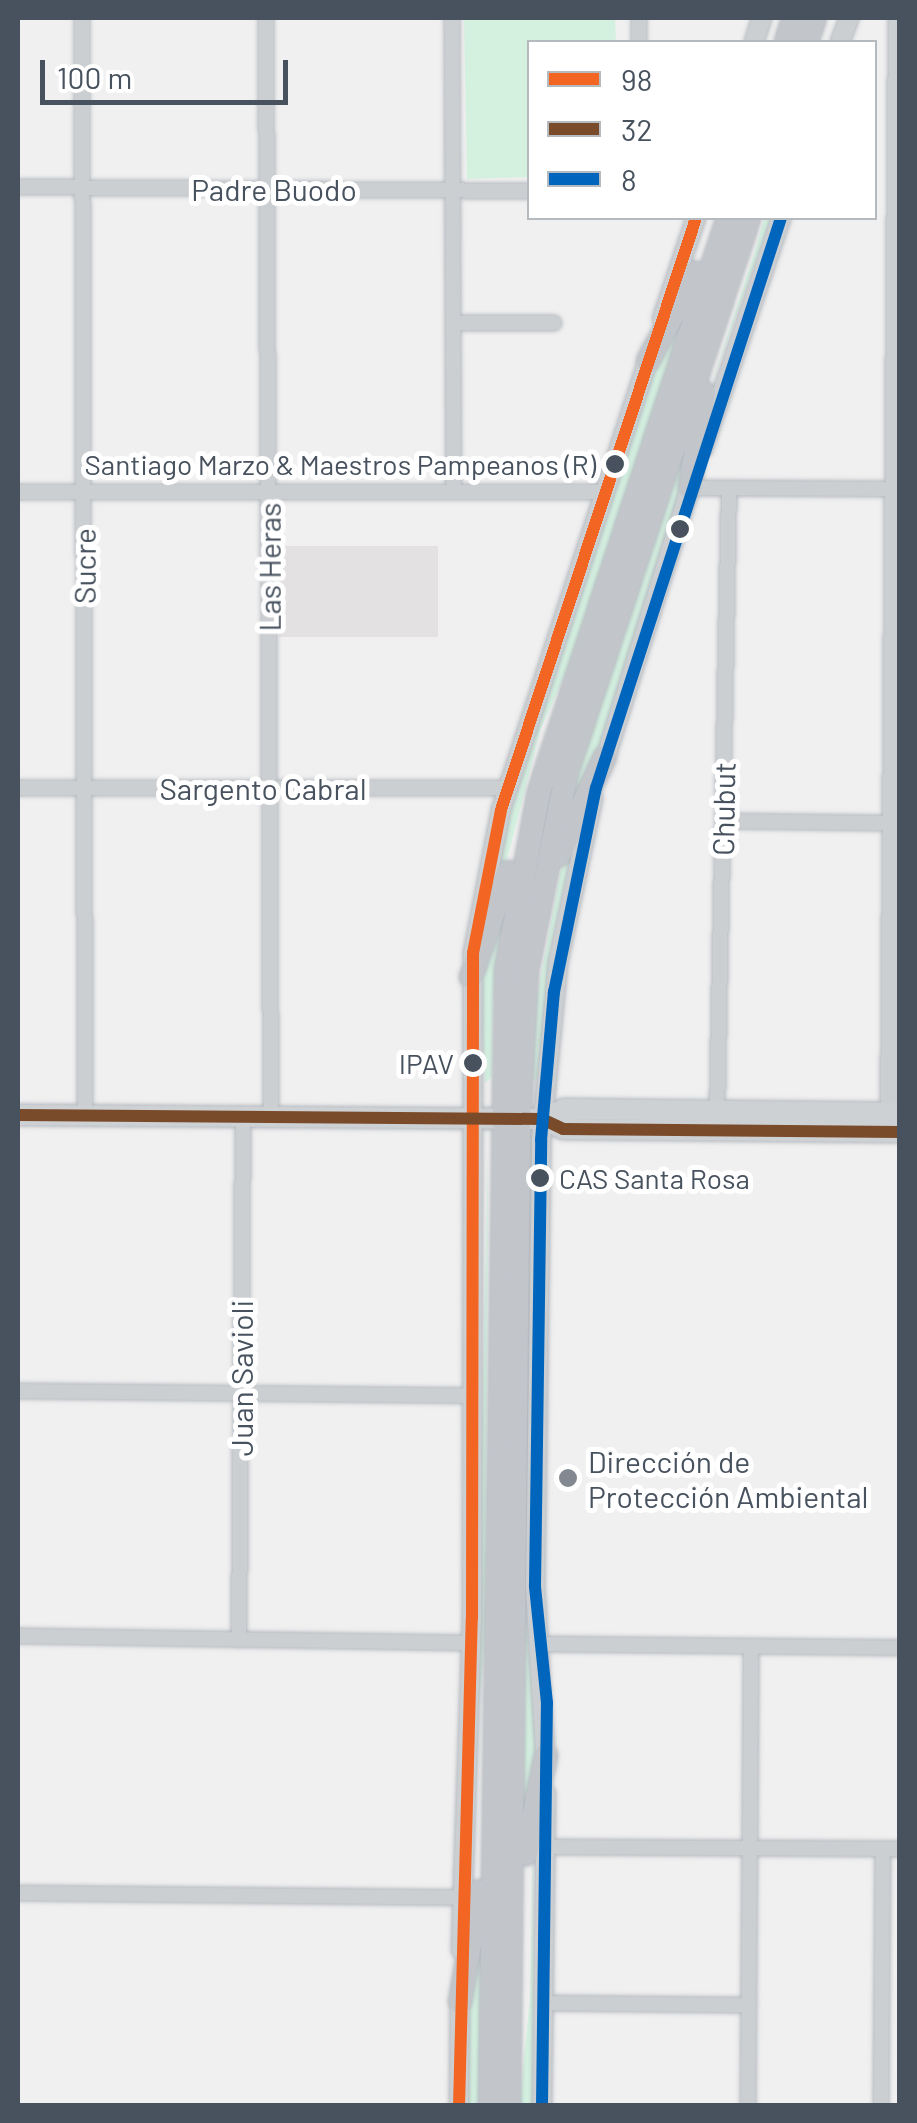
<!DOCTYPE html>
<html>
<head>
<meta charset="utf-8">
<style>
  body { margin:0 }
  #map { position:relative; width:917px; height:2123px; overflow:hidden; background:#f1f0f0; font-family:Barlow,sans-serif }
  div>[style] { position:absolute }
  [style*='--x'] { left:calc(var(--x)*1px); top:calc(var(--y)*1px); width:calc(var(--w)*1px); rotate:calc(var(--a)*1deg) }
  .education>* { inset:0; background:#e3e1e2; transform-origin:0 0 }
  .green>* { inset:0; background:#d4f1e0 }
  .roads { filter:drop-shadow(0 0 2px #b5bac0) drop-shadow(0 0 2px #b5bac0) }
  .minor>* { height:14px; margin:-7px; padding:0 7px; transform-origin:7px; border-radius:7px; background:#cccfd1 }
  .tertiary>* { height:18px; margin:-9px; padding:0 9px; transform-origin:9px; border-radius:9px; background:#cccfd1 }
  .secondary>* { height:20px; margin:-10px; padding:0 10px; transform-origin:10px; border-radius:10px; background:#ced1d4 }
  .trunk>* { height:22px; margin:-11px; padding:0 11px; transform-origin:11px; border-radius:11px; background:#c2c6cb }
  .bus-1>* { height:12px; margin:-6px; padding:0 6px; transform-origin:6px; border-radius:6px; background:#f26522 }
  .bus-2>* { height:12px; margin:-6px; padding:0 6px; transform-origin:6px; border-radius:6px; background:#7a4b2a }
  .bus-3>* { height:12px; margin:-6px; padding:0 6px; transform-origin:6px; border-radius:6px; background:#0065bd }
  .dots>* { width:28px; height:28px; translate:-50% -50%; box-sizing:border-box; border:5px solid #fff; border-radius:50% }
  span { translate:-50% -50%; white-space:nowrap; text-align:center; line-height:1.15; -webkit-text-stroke:10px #fff; paint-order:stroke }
  .bus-label { font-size:28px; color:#47525e }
  .right { translate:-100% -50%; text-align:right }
  .left { translate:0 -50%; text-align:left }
  .street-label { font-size:30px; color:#47525e }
  .poi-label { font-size:30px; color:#47525e }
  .frame { position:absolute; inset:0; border:20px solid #47525e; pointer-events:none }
  .legend { position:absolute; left:527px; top:40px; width:350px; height:180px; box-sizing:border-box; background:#fff; border:2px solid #b5babf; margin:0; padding:12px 18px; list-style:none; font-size:30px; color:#47525e }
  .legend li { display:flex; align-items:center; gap:20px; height:50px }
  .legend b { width:50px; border:2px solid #b5babf }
  .scale { position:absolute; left:40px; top:60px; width:248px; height:45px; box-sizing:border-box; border:5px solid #47525e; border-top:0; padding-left:12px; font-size:30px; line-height:35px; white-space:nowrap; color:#47525e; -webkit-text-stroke:8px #fff; paint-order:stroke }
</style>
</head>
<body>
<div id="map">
  <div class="education">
    <div style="left:279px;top:546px;width:159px;height:91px"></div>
  </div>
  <div class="green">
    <div style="clip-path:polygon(464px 18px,615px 18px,616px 42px,530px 42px,529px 177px,467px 179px)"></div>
    <div style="clip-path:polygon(764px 218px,771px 218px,708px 395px,755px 251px)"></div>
    <div style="clip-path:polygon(684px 318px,573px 658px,541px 728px,502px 879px,496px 869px,515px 794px,651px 378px)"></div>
    <div style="clip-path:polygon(694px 423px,679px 494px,599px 747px,567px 817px,577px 768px)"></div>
    <div style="clip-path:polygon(575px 835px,550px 952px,538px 1078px,532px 1081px,530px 1033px,563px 858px)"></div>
    <div style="clip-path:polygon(506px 911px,493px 1001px,492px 1077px,485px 1083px,480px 981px)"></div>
    <div style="clip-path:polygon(488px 1152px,486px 1638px,477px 1722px,471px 1915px)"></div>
    <div style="clip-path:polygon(531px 1153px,526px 1614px,537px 1747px,523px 1813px)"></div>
    <div style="clip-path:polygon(533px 1823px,534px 2105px,519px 2106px,530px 1999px)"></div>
    <div style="clip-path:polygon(482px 1936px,481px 2105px,466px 2106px,468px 1988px)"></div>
  </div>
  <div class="roads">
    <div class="minor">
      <div style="--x:82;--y:18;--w:1097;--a:89.84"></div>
      <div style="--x:266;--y:18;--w:1099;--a:89.74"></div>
      <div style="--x:452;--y:18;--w:474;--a:89.8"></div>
      <div style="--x:639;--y:42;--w:24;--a:-90"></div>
      <div style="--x:18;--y:187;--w:512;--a:0.45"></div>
      <div style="--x:453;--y:323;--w:101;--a:0"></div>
      <div style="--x:690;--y:488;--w:204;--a:0.3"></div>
      <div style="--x:18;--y:492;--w:587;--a:0"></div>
      <div style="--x:18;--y:788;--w:490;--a:0"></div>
      <div style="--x:723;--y:821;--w:169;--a:0.7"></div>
      <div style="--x:717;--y:1117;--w:629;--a:-88.91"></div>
      <div style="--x:18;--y:1391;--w:453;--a:0.6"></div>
      <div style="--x:18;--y:1636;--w:451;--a:0.9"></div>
      <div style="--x:239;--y:1640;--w:523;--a:-89.56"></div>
      <div style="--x:539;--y:1644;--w:361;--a:0.6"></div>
      <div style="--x:545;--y:1847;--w:355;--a:0.3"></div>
      <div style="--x:18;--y:1893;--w:444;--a:0.6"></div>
      <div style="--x:543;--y:2003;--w:206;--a:0.6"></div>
      <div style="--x:748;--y:2106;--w:459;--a:-89.6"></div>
      <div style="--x:881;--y:2106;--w:257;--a:-89.6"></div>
    </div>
    <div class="tertiary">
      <div style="--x:754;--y:42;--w:25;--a:-72"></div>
      <div style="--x:840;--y:42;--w:26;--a:-69"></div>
      <div style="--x:662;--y:319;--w:107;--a:-71.4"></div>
      <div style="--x:703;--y:449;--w:244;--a:-71.3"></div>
      <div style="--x:602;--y:769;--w:304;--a:-72.6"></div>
      <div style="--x:890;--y:1127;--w:1109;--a:-89.59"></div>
      <div style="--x:546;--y:1767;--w:181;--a:-93.5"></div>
      <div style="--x:535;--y:1586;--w:446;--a:-89.2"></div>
      <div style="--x:541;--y:1140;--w:178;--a:-84.5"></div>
      <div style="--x:558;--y:963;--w:169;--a:-78"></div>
      <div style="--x:461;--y:1950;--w:332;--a:-88.1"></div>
      <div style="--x:472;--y:1618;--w:665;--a:-89.91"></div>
      <div style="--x:473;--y:953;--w:146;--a:-78.9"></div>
      <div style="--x:501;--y:810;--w:485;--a:-71.9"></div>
      <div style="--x:459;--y:2106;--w:115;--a:-89.5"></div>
      <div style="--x:542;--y:2106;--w:313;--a:-89.3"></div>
    </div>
    <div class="secondary">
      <div style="--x:18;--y:1115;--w:524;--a:0.44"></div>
      <div style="--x:542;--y:1119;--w:23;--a:25"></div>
      <div style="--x:563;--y:1129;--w:337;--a:0.5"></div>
      <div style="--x:542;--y:1119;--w:24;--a:-24"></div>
      <div style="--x:564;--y:1109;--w:336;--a:0.7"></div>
    </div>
    <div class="trunk">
      <div style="--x:786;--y:42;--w:25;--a:-72"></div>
      <div style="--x:807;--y:42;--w:25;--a:-72"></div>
      <div style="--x:648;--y:361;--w:100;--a:-61.9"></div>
      <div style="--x:690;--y:488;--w:96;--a:-81.6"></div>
      <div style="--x:559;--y:855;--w:108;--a:-64.9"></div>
      <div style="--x:471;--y:977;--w:111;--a:-70.6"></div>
      <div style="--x:526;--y:1854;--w:101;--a:-78.6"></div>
      <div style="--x:460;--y:2002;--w:112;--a:-80.2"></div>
      <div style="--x:490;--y:2106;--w:1136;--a:-89.19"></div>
      <div style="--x:506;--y:970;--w:181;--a:-79.5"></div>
      <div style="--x:539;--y:792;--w:604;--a:-71.77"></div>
      <div style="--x:509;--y:2106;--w:987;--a:-89.42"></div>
      <div style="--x:519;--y:1119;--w:148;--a:-86.9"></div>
      <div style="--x:527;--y:971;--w:200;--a:-78.7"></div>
      <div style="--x:566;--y:775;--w:586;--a:-71.81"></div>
    </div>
  </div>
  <div class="bus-1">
    <div style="--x:459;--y:2106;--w:488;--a:-88.5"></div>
    <div style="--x:472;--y:1618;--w:665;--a:-89.91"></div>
    <div style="--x:473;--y:953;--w:146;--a:-78.9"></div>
    <div style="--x:501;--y:810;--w:623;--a:-71.77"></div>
  </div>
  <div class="bus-2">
    <div style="--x:18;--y:1115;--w:524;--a:0.44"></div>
    <div style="--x:542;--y:1119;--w:23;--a:25"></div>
    <div style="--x:563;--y:1129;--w:337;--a:0.5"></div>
  </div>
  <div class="bus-3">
    <div style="--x:542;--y:2106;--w:403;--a:-89.3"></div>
    <div style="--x:547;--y:1703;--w:118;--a:-95.9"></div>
    <div style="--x:535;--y:1586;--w:446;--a:-89.2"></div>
    <div style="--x:541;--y:1140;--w:149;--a:-85"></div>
    <div style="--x:554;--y:992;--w:208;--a:-78.4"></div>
    <div style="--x:596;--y:788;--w:599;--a:-72.02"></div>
  </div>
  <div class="dots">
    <div style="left:615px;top:464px;background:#47525e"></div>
    <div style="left:680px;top:529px;background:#47525e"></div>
    <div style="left:473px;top:1063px;background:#47525e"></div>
    <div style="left:540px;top:1178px;background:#47525e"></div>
    <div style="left:568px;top:1478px;background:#828991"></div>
  </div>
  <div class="bus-label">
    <span class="right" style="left:596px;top:464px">Santiago Marzo &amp; Maestros Pampeanos (R)</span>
    <span class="right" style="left:454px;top:1063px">IPAV</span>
    <span class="left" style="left:559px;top:1178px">CAS Santa Rosa</span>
  </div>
  <div class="street-label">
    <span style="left:274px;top:189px">Padre Buodo</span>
    <span style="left:84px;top:566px;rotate:-90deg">Sucre</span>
    <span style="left:269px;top:567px;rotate:-90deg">Las Heras</span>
    <span style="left:263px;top:788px">Sargento Cabral</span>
    <span style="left:723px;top:809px;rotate:-89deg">Chubut</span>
    <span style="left:241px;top:1378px;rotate:-90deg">Juan Savioli</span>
  </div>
  <div class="poi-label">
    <span class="left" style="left:588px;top:1478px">Dirección de<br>Protección Ambiental</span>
  </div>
  <div class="frame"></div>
  <ul class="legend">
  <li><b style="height:12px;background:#f26522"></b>98</li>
  <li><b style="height:12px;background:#7a4b2a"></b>32</li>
  <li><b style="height:12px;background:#0065bd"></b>8</li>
  </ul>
  <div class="scale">100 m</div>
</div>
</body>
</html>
